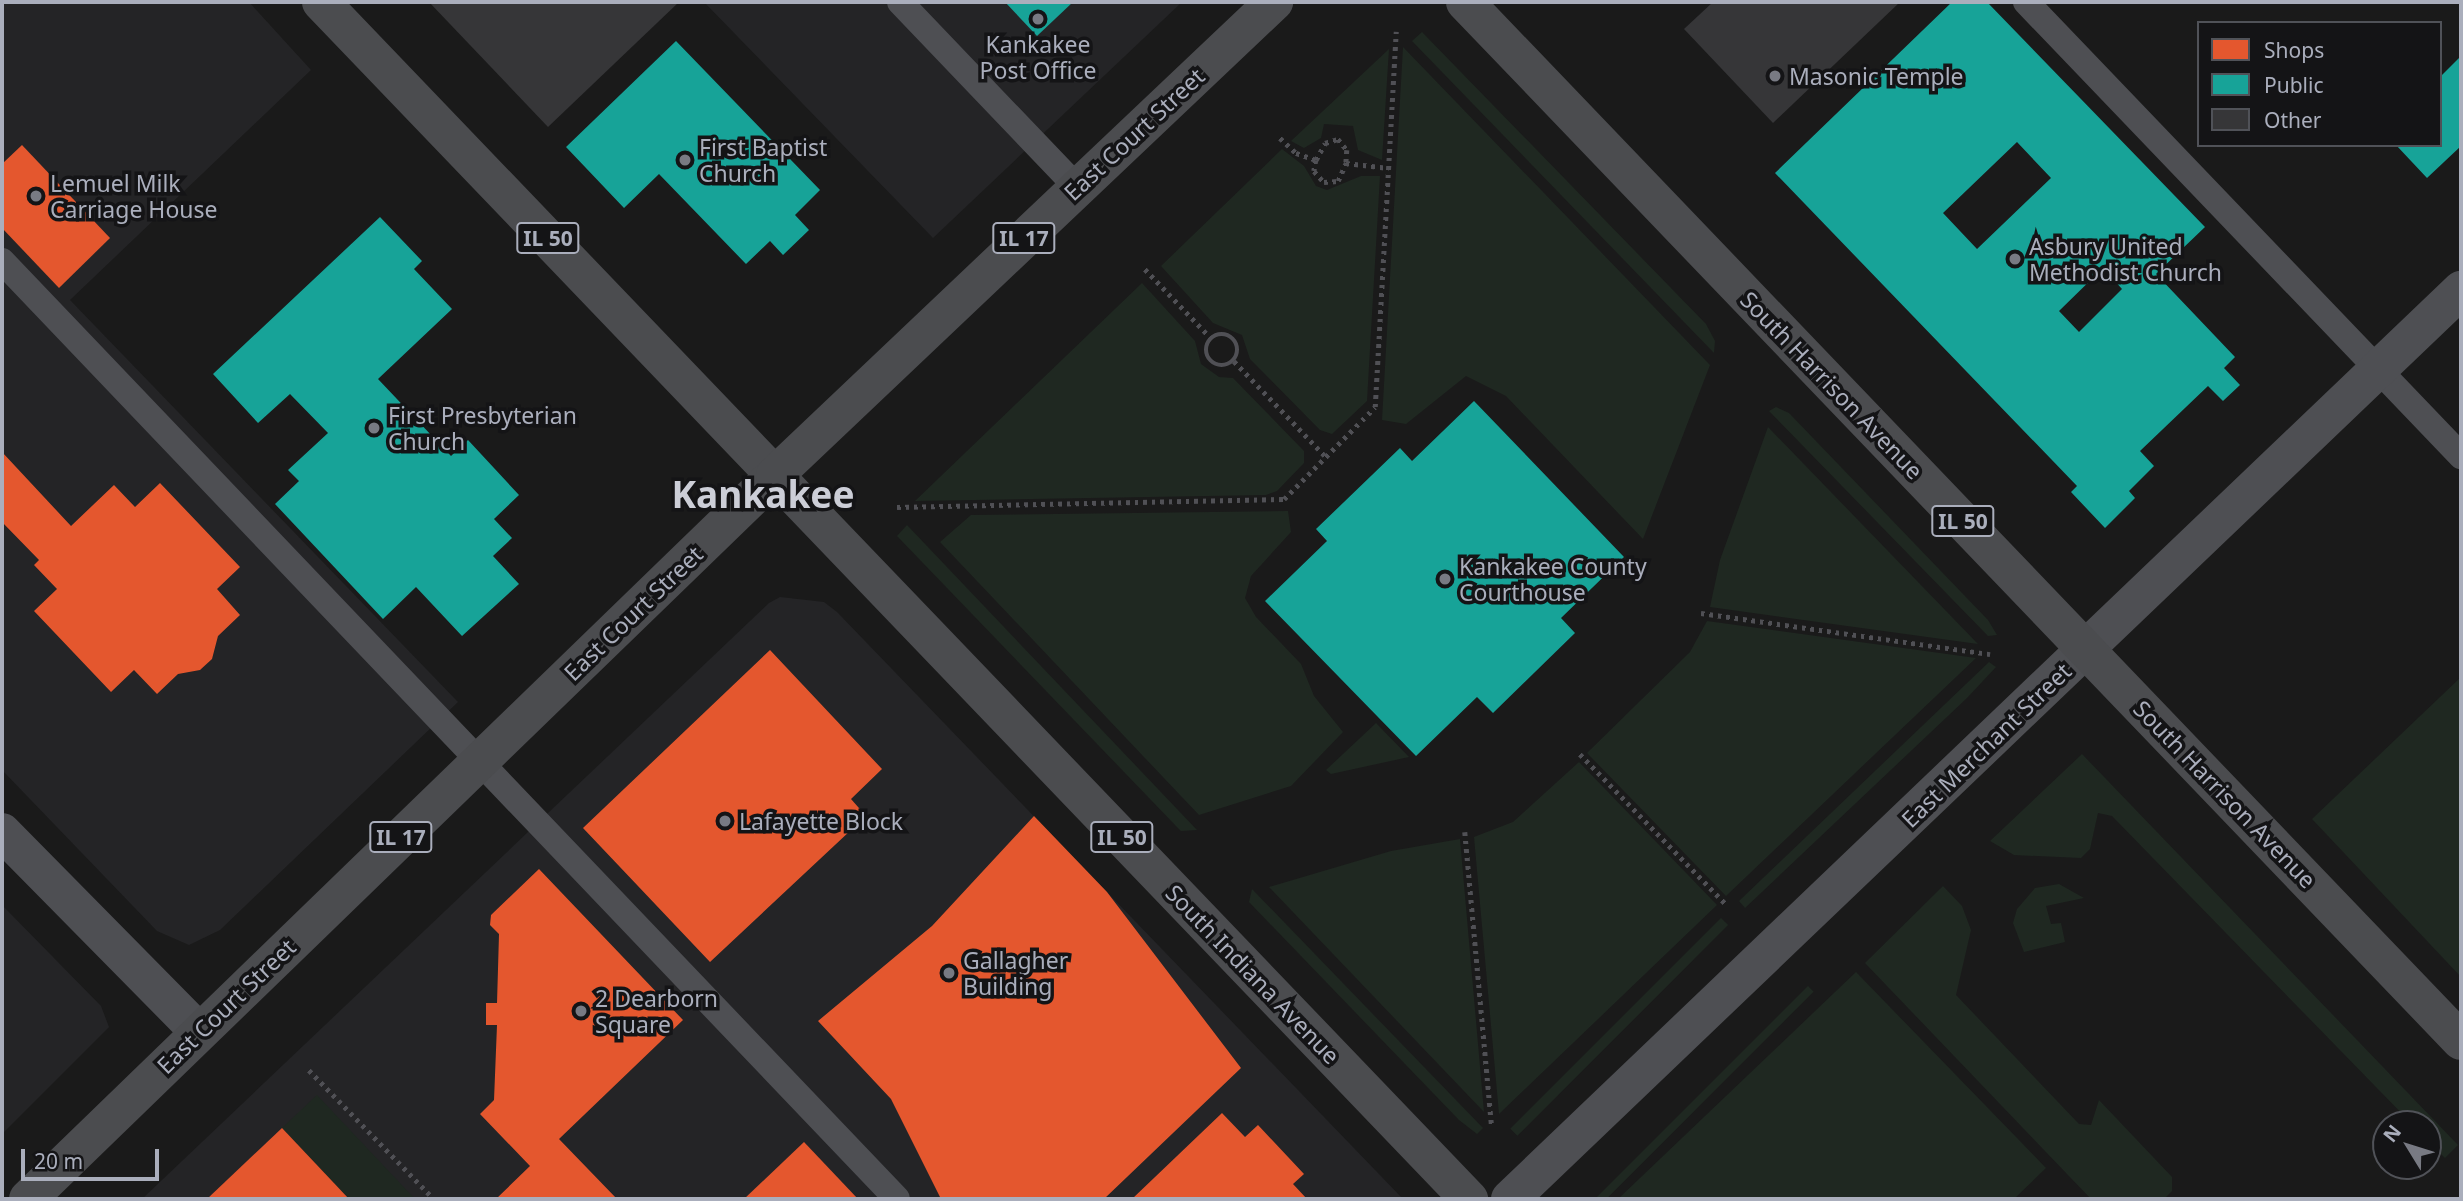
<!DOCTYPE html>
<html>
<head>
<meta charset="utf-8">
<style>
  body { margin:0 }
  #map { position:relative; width:2463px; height:1201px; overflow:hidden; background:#1a1a1a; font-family:"Noto Sans",sans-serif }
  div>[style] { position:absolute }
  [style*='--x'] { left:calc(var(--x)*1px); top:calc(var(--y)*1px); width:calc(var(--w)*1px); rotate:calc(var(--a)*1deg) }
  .built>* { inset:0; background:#242426 }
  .green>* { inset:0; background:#1f2821; transform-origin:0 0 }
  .shops>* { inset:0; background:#e4572e }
  .public>* { inset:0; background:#17a398 }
  .building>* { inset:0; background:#363638 }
  .path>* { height:4.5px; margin-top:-2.25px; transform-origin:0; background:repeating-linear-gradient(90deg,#505055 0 3.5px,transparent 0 8.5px) }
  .path>.ring { margin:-2.25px; padding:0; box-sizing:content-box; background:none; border:4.5px solid #505055; border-radius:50% }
  .lane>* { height:26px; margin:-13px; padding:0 13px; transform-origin:13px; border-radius:13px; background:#4e4f53 }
  .street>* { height:38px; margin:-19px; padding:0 19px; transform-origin:19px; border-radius:19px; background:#4e4f53 }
  .primary>* { height:38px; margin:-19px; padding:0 19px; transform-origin:19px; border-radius:19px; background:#4b4c4f }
  .dots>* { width:19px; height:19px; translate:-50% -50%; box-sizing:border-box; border:4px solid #141416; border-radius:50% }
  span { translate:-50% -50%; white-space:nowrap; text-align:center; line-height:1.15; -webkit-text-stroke:7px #141416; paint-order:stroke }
  .shield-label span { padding:2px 5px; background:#141416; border:2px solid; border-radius:5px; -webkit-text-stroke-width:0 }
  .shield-label { font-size:21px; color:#aaaebc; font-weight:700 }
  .poi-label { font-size:23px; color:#aaaebc }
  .left { translate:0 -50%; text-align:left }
  .street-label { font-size:23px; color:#aaaebc }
  .town-label { font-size:37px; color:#ccced7; font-weight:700 }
  .frame { position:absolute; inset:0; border:4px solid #aaaebc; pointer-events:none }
  .legend { position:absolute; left:2197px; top:21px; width:245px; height:126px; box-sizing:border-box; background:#141416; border:2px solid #505258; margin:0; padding:9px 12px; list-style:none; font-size:21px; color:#aaaebc }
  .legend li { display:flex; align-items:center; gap:14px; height:35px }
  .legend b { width:35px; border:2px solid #505258 }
  .north { position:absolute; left:2372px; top:1110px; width:70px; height:70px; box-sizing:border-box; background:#141416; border:2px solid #505258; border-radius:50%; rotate:308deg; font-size:19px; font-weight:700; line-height:28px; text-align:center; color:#aaaebc }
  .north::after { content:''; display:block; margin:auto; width:24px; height:32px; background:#787a83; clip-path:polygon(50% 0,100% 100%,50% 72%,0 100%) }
  .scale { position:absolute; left:21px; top:1149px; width:138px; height:32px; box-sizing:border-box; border:4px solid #aaaebc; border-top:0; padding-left:9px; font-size:21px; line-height:24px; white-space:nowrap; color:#aaaebc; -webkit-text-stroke:5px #141416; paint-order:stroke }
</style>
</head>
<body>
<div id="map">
  <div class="built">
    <div style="clip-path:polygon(2px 2px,249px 2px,311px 70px,70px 300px,458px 702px,220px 930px,189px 945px,157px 931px,2px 770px)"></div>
    <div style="clip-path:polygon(704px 2px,1182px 2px,933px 238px)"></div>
    <div style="clip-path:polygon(780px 597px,824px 602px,837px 612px,1403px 1199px,142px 1199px,769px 603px)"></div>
    <div style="clip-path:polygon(2px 905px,101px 1006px,109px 1027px,2px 1134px)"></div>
  </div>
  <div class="green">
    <div style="clip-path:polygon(1422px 32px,1706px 324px,1715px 341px,1714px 353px,1412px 41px)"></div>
    <div style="clip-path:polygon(1403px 47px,1710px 365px,1643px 539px,1506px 396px,1466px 376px,1406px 424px,1382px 420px)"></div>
    <div style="clip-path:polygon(1389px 49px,1382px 160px,1358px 150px,1353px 126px,1324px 124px,1321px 138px,1304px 148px,1291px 141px)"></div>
    <div style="clip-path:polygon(1282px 149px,1304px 166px,1316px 186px,1327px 190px,1361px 176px,1380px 176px,1367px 401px,1332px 434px,1320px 430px,1250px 359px,1242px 335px,1213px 323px,1161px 266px)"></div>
    <div style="clip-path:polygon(1142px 283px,1195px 341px,1201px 364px,1219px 377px,1233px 378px,1304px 451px,1304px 463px,1277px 491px,1266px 495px,915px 501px)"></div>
    <div style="clip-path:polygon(1776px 407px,1789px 413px,1988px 620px,1997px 635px,1988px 636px,1769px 411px)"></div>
    <div style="clip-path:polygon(1768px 427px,1978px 644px,1710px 607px,1720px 560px)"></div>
    <div style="clip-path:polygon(1288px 511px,1291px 532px,1251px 576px,1245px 598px,1256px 617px,1301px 664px,1314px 696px,1343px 732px,1291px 786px,1199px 815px,940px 542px,971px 515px)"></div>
    <div style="clip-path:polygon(907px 525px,1197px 830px,1181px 831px,1176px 826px,897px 536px)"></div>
    <div style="clip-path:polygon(1707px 621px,1976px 658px,1726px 896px,1587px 753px,1690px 652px)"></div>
    <div style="clip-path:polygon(1989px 662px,1996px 667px,1967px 698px,1745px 908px,1739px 901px)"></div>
    <div style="clip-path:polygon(2461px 677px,2461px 977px,2312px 819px)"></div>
    <div style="clip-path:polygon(1376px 723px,1409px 757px,1331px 774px,1326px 770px)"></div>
    <div style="clip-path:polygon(2082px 754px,2458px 1145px,2445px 1158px,2428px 1141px,2428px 1124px,2412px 1124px,2112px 816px,2098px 813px,2090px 849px,2081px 858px,2014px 855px,1990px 841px)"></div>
    <div style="clip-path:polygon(1579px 762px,1717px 905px,1499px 1114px,1474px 837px,1513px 822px)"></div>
    <div style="clip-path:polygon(1460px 839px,1484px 1112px,1269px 887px,1391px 851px)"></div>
    <div style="clip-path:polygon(2059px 884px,2084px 898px,2046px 906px,2051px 924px,2061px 923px,2065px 942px,2024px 952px,2013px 923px,2017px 909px,2035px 888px)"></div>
    <div style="clip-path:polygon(1943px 886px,1962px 906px,1971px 930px,1956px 995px,2079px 1124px,2091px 1125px,2099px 1100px,2172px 1177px,2172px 1191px,2164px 1199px,2091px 1199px,1865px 963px)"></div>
    <div style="clip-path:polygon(1252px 889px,1483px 1128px,1477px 1134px,1459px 1120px,1249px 902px)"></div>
    <div style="left:1721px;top:918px;width:10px;height:298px;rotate:45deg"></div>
    <div style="clip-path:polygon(1856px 972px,2046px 1168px,2014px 1199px,1618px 1199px)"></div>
    <div style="left:1808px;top:986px;width:8px;height:308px;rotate:45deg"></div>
    <div style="clip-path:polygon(317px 1095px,415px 1199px,349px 1199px,282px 1128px)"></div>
  </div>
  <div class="shops">
    <div style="clip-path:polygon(22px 145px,110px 238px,59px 288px,2px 228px,2px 164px)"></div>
    <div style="clip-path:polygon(2px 452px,71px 526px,114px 485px,135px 507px,160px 483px,240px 567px,217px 589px,240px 615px,218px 636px,212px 659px,200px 670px,178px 674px,157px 694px,134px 670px,111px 692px,34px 611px,57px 589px,34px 565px,39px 560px,2px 522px)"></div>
    <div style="clip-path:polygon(770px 650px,882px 769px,851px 799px,866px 816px,710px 962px,583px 828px)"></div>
    <div style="clip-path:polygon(1034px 816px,1107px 892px,1241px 1068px,1104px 1199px,941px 1199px,891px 1099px,818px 1021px,932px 926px)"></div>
    <div style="clip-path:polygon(539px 869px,683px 1020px,559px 1139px,617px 1199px,496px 1199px,530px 1166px,480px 1114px,494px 1100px,497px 1025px,486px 1025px,486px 1003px,497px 1003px,499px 934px,490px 925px,491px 915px)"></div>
    <div style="clip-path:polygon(1222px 1113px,1245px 1137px,1258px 1125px,1304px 1174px,1293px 1184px,1307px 1199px,1132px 1199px)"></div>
    <div style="clip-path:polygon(282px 1128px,349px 1199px,207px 1199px)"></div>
    <div style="clip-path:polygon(804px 1142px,858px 1199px,744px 1199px)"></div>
  </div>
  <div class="public">
    <div style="clip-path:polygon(1005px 2px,1073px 2px,1037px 36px)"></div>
    <div style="clip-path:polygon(evenodd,1952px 2px,1987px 2px,2205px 227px,2156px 274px,2235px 357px,2224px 368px,2240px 385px,2223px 401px,2208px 386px,2140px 451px,2154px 466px,2129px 491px,2135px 498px,2105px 528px,2071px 492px,2077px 486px,1775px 173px,1952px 2px,2017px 142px,2051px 178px,1977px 249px,1943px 213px,2017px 142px,1952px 2px,2103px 268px,2122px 289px,2079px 332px,2059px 311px,2103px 268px)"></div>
    <div style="clip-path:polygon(676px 41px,820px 190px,795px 215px,809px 230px,783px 255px,770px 241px,746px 264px,659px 174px,624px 208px,566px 147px)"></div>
    <div style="clip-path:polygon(2461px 56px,2461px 146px,2427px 178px,2396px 145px,2440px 145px,2440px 77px)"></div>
    <div style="clip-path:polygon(380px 217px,422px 261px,414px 269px,452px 309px,378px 379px,451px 456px,468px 440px,519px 495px,494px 519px,512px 538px,493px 556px,519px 584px,462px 636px,416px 587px,383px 619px,275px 504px,299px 481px,288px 470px,328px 433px,290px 394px,258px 423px,213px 374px)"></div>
    <div style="clip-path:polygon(1474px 401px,1624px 557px,1561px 618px,1575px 633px,1493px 713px,1477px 697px,1416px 756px,1265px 601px,1327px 541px,1316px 529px,1400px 448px,1412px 461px)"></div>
  </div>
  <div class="building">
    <div style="clip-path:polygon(429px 2px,679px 2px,548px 127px)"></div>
    <div style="clip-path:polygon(1713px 2px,1900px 2px,1773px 123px,1684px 29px)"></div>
  </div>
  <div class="path">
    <div style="--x:1280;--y:138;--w:22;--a:43"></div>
    <div style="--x:1296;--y:153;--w:21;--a:19"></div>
    <div style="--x:1316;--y:160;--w:11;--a:100"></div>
    <div style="--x:1314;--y:171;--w:15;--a:48"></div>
    <div style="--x:1324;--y:182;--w:14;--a:-4"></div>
    <div style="--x:1338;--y:181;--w:20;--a:-66"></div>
    <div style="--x:1346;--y:163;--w:43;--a:6.6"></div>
    <div style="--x:1316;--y:160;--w:19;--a:-62"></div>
    <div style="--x:1325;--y:143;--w:14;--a:-17"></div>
    <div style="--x:1338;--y:139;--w:14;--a:51"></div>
    <div style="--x:1347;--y:150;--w:13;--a:94"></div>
    <div style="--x:1145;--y:269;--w:95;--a:46.3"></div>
    <div class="ring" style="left:1206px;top:334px;width:27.5px;height:27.5px"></div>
    <div style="--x:1234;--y:361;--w:134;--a:46.2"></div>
    <div style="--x:897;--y:507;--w:387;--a:-1.2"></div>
    <div style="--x:1284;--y:499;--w:129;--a:-45.3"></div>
    <div style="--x:1375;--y:407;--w:376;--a:-86.8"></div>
    <div style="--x:1701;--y:613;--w:292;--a:8.1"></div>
    <div style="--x:1580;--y:754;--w:211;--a:45.8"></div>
    <div style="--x:1465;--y:832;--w:297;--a:84.8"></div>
    <div style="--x:309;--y:1070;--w:180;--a:45.9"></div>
  </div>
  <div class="lane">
    <div style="--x:900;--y:2;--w:257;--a:46.3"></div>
    <div style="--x:2026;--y:2;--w:629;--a:46.22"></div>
    <div style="--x:2;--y:261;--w:1296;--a:46.34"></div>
  </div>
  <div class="street">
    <div style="--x:2;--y:832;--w:281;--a:45.4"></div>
    <div style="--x:1510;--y:1199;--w:1316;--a:-43.71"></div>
  </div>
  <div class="primary">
    <div style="--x:321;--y:2;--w:1659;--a:46.2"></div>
    <div style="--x:1465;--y:2;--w:1439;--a:46.21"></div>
    <div style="--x:28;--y:1199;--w:1040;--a:-44.1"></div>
    <div style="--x:775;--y:475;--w:688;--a:-43.47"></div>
  </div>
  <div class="dots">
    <div style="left:1038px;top:19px;background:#787a83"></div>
    <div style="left:1775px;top:76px;background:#787a83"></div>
    <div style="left:685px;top:160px;background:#787a83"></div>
    <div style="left:36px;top:196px;background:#787a83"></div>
    <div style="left:2015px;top:259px;background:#787a83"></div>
    <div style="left:374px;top:428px;background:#787a83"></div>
    <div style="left:1445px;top:579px;background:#787a83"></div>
    <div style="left:725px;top:821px;background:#787a83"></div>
    <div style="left:949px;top:973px;background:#787a83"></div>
    <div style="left:581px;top:1011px;background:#787a83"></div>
  </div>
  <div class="shield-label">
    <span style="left:548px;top:238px">IL 50</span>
    <span style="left:1024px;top:238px">IL 17</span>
    <span style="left:1963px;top:521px">IL 50</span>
    <span style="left:401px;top:837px">IL 17</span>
    <span style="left:1122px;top:837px">IL 50</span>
  </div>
  <div class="poi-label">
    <span style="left:1038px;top:57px">Kankakee<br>Post Office</span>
    <span class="left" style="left:1789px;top:76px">Masonic Temple</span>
    <span class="left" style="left:699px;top:160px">First Baptist<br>Church</span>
    <span class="left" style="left:50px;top:196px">Lemuel Milk<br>Carriage House</span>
    <span class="left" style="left:2029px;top:259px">Asbury United<br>Methodist Church</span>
    <span class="left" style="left:388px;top:428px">First Presbyterian<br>Church</span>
    <span class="left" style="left:1459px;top:579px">Kankakee County<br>Courthouse</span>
    <span class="left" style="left:739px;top:821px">Lafayette Block</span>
    <span class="left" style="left:963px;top:973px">Gallagher<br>Building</span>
    <span class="left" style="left:595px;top:1011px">2 Dearborn<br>Square</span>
  </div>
  <div class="street-label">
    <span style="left:1134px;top:134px;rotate:-43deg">East Court Street</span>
    <span style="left:1832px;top:385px;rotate:46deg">South Harrison Avenue</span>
    <span style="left:633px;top:613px;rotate:-44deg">East Court Street</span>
    <span style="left:1986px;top:745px;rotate:-44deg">East Merchant Street</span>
    <span style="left:2225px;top:794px;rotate:46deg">South Harrison Avenue</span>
    <span style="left:1253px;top:974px;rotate:46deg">South Indiana Avenue</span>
    <span style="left:226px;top:1006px;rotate:-44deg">East Court Street</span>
  </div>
  <div class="town-label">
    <span style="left:763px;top:494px">Kankakee</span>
  </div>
  <div class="frame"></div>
  <ul class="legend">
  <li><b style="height:19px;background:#e4572e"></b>Shops</li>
  <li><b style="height:19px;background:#17a398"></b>Public</li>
  <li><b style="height:19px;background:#363638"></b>Other</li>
  </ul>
  <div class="north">N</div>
  <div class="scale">20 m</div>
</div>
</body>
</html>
